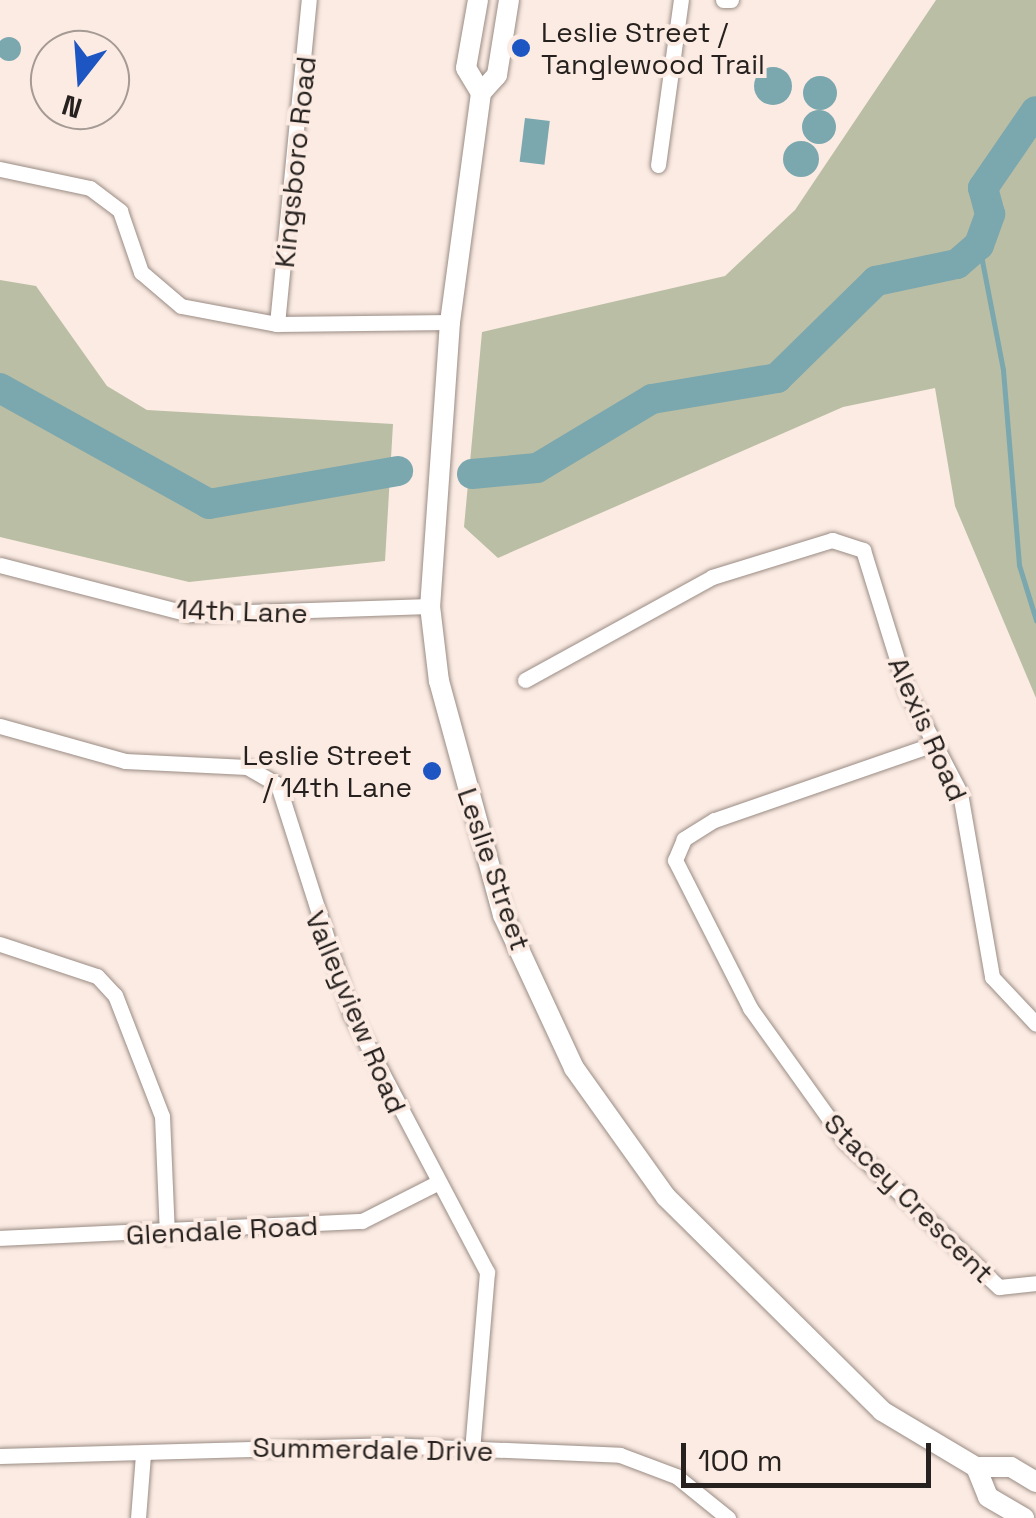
<!DOCTYPE html>
<html>
<head>
<meta charset="utf-8">
<style>
  body { margin:0 }
  #map { position:relative; width:1036px; height:1518px; overflow:hidden; background:#fbebe3; font-family:"Space Grotesk",sans-serif }
  div>[style] { position:absolute }
  [style*='--x'] { left:calc(var(--x)*1px); top:calc(var(--y)*1px); width:calc(var(--w)*1px); rotate:calc(var(--a)*1deg) }
  .green>* { inset:0; background:#babea4 }
  .water>* { inset:0; background:#7ba7af; transform-origin:0 0 }
  .round { border-radius:50% }
  .stream>* { height:5px; margin:-2.5px; padding:0 2.5px; transform-origin:2.5px; border-radius:2.5px; background:#7ba7af }
  .river>* { height:30px; margin:-15px; padding:0 15px; transform-origin:15px; border-radius:15px; background:#7ba7af }
  .roads { filter:drop-shadow(0 0 2px #9a8c84) drop-shadow(0 0 2px #9a8c84) }
  .minor>* { height:15px; margin:-7.5px; padding:0 7.5px; transform-origin:7.5px; border-radius:7.5px; background:#fff }
  .major>* { height:20px; margin:-10px; padding:0 10px; transform-origin:10px; border-radius:10px; background:#fff }
  .dots>* { width:28px; height:28px; translate:-50% -50%; box-sizing:border-box; border:5px solid #fbebe3; border-radius:50% }
  span { translate:-50% -50%; white-space:nowrap; text-align:center; line-height:1.15; -webkit-text-stroke:8px #fbebe3; paint-order:stroke }
  .poi-label { font-size:28px; color:#26211e }
  .left { translate:0 -50%; text-align:left }
  .right { translate:-100% -50%; text-align:right }
  .street-label { font-size:28px; color:#26211e }
  .north { position:absolute; left:30px; top:30px; width:100px; height:100px; box-sizing:border-box; background:#fbebe3; border:2px solid #a69a94; border-radius:50%; rotate:197deg; font-size:28px; font-weight:700; line-height:40px; text-align:center; color:#26211e }
  .north::after { content:''; display:block; margin:auto; width:35px; height:45px; background:#1d55c2; clip-path:polygon(50% 0,100% 100%,50% 72%,0 100%) }
  .scale { position:absolute; left:681px; top:1443px; width:250px; height:45px; box-sizing:border-box; border:5px solid #26211e; border-top:0; padding-left:12px; font-size:30px; line-height:35px; white-space:nowrap; color:#26211e; -webkit-text-stroke:8px #fbebe3; paint-order:stroke }
</style>
</head>
<body>
<div id="map">
  <div class="green">
    <div style="clip-path:polygon(936px 0,1036px 0,1036px 698px,955px 506px,935px 388px,843px 407px,498px 558px,464px 527px,482px 332px,725px 276px,795px 210px)"></div>
    <div style="clip-path:polygon(0 280px,36px 286px,107px 386px,147px 410px,393px 424px,385px 561px,189px 582px,0 537px)"></div>
  </div>
  <div class="water">
    <div class="round" style="left:-3px;top:37px;width:24px;height:24px"></div>
    <div class="round" style="left:754px;top:67px;width:38px;height:38px"></div>
    <div class="round" style="left:803px;top:76px;width:34px;height:34px"></div>
    <div class="round" style="left:802px;top:110px;width:34px;height:34px"></div>
    <div style="left:525px;top:118px;width:25px;height:44px;rotate:7deg"></div>
    <div class="round" style="left:783px;top:141px;width:36px;height:36px"></div>
  </div>
  <div class="stream">
    <div style="--x:979;--y:245;--w:127;--a:79.1"></div>
    <div style="--x:1003;--y:370;--w:196;--a:85.3"></div>
    <div style="--x:1019;--y:565;--w:58;--a:72.8"></div>
  </div>
  <div class="river">
    <div style="--x:0;--y:388;--w:239;--a:29"></div>
    <div style="--x:209;--y:504;--w:192;--a:-9.9"></div>
    <div style="--x:472;--y:474;--w:65;--a:-5.3"></div>
    <div style="--x:537;--y:468;--w:134;--a:-31"></div>
    <div style="--x:652;--y:399;--w:127;--a:-9.5"></div>
    <div style="--x:777;--y:378;--w:139;--a:-44.4"></div>
    <div style="--x:876;--y:281;--w:83;--a:-11.9"></div>
    <div style="--x:957;--y:264;--w:29;--a:-41"></div>
    <div style="--x:979;--y:245;--w:33;--a:-70"></div>
    <div style="--x:990;--y:214;--w:27;--a:-105"></div>
    <div style="--x:983;--y:188;--w:93;--a:-55.5"></div>
  </div>
  <div class="roads">
    <div class="minor">
      <div style="--x:723;--y:0;--w:8;--a:0"></div>
      <div style="--x:658;--y:165;--w:167;--a:-82.1"></div>
      <div style="--x:0;--y:169;--w:92;--a:11.9"></div>
      <div style="--x:90;--y:188;--w:38;--a:37"></div>
      <div style="--x:120;--y:211;--w:65;--a:71"></div>
      <div style="--x:141;--y:272;--w:52;--a:40.4"></div>
      <div style="--x:181;--y:306;--w:98;--a:10.6"></div>
      <div style="--x:277;--y:324;--w:173;--a:-0.7"></div>
      <div style="--x:277;--y:324;--w:326;--a:-84.4"></div>
      <div style="--x:0;--y:565;--w:196;--a:14.5"></div>
      <div style="--x:190;--y:614;--w:240;--a:-1.9"></div>
      <div style="--x:525;--y:680;--w:213;--a:-28.8"></div>
      <div style="--x:712;--y:577;--w:126;--a:-17.1"></div>
      <div style="--x:832;--y:540;--w:33;--a:18"></div>
      <div style="--x:863;--y:550;--w:148;--a:72.7"></div>
      <div style="--x:907;--y:691;--w:115;--a:62.5"></div>
      <div style="--x:960;--y:793;--w:187;--a:80.1"></div>
      <div style="--x:992;--y:977;--w:64;--a:46.9"></div>
      <div style="--x:0;--y:726;--w:130;--a:15.6"></div>
      <div style="--x:125;--y:761;--w:122;--a:2.8"></div>
      <div style="--x:247;--y:767;--w:36;--a:30"></div>
      <div style="--x:278;--y:785;--w:240;--a:72.3"></div>
      <div style="--x:351;--y:1014;--w:292;--a:62.2"></div>
      <div style="--x:487;--y:1272;--w:178;--a:94.8"></div>
      <div style="--x:934;--y:744;--w:233;--a:160.9"></div>
      <div style="--x:714;--y:820;--w:36;--a:148"></div>
      <div style="--x:684;--y:839;--w:23;--a:113"></div>
      <div style="--x:675;--y:860;--w:166;--a:63.1"></div>
      <div style="--x:750;--y:1008;--w:165;--a:54.4"></div>
      <div style="--x:846;--y:1142;--w:211;--a:43.5"></div>
      <div style="--x:999;--y:1287;--w:37;--a:-6"></div>
      <div style="--x:0;--y:944;--w:102;--a:18.3"></div>
      <div style="--x:97;--y:976;--w:26;--a:47"></div>
      <div style="--x:115;--y:995;--w:130;--a:68.8"></div>
      <div style="--x:162;--y:1116;--w:120;--a:87.6"></div>
      <div style="--x:0;--y:1238;--w:362;--a:-2.7"></div>
      <div style="--x:362;--y:1221;--w:82;--a:-26.9"></div>
      <div style="--x:0;--y:1456;--w:386;--a:-1.6"></div>
      <div style="--x:386;--y:1445;--w:234;--a:2.4"></div>
      <div style="--x:620;--y:1455;--w:60;--a:20.6"></div>
      <div style="--x:676;--y:1476;--w:67;--a:38.9"></div>
      <div style="--x:138;--y:1518;--w:63;--a:-85.5"></div>
    </div>
    <div class="major">
      <div style="--x:478;--y:0;--w:69;--a:100"></div>
      <div style="--x:466;--y:68;--w:29;--a:59"></div>
      <div style="--x:509;--y:0;--w:76;--a:99.1"></div>
      <div style="--x:497;--y:75;--w:24;--a:132"></div>
      <div style="--x:481;--y:93;--w:231;--a:97.7"></div>
      <div style="--x:450;--y:322;--w:285;--a:94"></div>
      <div style="--x:430;--y:606;--w:76;--a:83.2"></div>
      <div style="--x:439;--y:681;--w:243;--a:74.7"></div>
      <div style="--x:503;--y:915;--w:169;--a:65.1"></div>
      <div style="--x:574;--y:1068;--w:158;--a:54.5"></div>
      <div style="--x:666;--y:1197;--w:304;--a:44.7"></div>
      <div style="--x:882;--y:1411;--w:109;--a:30.8"></div>
      <div style="--x:976;--y:1467;--w:35;--a:0"></div>
      <div style="--x:1011;--y:1467;--w:29;--a:31"></div>
      <div style="--x:976;--y:1467;--w:32;--a:68"></div>
      <div style="--x:988;--y:1497;--w:42;--a:30.3"></div>
    </div>
  </div>
  <div class="dots">
    <div style="left:521px;top:48px;background:#1d55c2"></div>
    <div style="left:432px;top:771px;background:#1d55c2"></div>
  </div>
  <div class="poi-label">
    <span class="left" style="left:541px;top:48px">Leslie Street /<br>Tanglewood Trail</span>
    <span class="right" style="left:412px;top:771px">Leslie Street<br>/ 14th Lane</span>
  </div>
  <div class="street-label">
    <span style="left:295px;top:162px;rotate:-84deg">Kingsboro Road</span>
    <span style="left:242px;top:611px;rotate:2deg">14th Lane</span>
    <span style="left:928px;top:729px;rotate:66deg">Alexis Road</span>
    <span style="left:494px;top:869px;rotate:71deg">Leslie Street</span>
    <span style="left:356px;top:1012px;rotate:67deg">Valleyview Road</span>
    <span style="left:909px;top:1198px;rotate:45deg">Stacey Crescent</span>
    <span style="left:222px;top:1230px;rotate:-3deg">Glendale Road</span>
    <span style="left:373px;top:1449px;rotate:1deg">Summerdale Drive</span>
  </div>
  <div class="north">N</div>
  <div class="scale">100 m</div>
</div>
</body>
</html>
